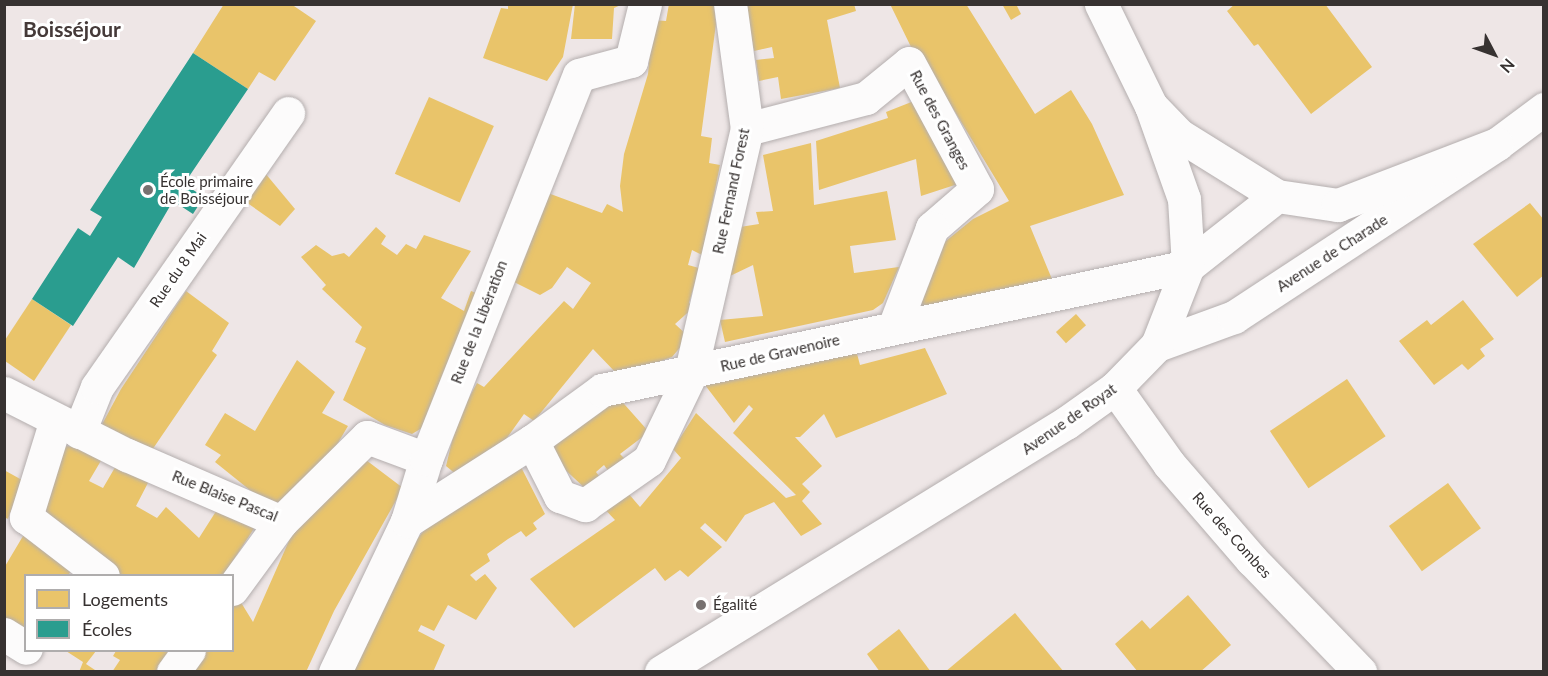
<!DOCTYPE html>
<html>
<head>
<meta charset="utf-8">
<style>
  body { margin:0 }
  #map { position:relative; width:1548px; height:676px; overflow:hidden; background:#eee6e6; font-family:Lato,sans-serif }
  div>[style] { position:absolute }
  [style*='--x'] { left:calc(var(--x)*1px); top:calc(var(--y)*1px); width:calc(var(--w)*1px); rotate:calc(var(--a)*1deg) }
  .homes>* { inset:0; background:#e9c46a; transform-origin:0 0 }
  .schools>* { inset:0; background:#2a9d8f }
  .roads { filter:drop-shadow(0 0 2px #b4aeae) drop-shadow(0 0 2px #b4aeae) }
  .minor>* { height:33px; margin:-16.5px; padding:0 16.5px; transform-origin:16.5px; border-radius:16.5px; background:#fcfbfb }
  .major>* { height:33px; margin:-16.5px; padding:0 16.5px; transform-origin:16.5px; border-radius:16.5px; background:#fcfbfb }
  .dots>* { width:16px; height:16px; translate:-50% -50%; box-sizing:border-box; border:3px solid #fff; border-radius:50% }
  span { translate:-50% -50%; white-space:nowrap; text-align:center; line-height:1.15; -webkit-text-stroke:6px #fff; paint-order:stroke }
  .street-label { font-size:15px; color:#373231 }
  .poi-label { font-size:15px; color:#373231 }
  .left { translate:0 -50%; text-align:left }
  .district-label { font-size:21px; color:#453a39; font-weight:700 }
  .frame { position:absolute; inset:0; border:6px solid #373231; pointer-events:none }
  .legend { position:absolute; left:24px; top:574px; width:210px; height:78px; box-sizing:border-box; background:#fff; border:2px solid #afadad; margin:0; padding:8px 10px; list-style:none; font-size:18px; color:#373231 }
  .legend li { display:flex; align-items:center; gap:12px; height:30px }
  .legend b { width:30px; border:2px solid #afadad }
  .north { position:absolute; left:1464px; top:24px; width:60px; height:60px; -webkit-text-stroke:4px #fff; paint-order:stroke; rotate:131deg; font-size:16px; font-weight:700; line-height:24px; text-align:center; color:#373231 }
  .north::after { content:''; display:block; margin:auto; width:21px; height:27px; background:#373231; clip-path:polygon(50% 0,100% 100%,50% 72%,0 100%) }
</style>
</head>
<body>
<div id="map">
  <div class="homes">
    <div style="clip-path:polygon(224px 4px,291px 4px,316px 21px,275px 81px,259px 72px,248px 89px,193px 53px)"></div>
    <div style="clip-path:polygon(508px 4px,573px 4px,563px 57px,547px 81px,483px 58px,501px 8px,508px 9px)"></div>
    <div style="clip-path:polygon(575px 4px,623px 4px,614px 8px,612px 39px,571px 39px)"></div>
    <div style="clip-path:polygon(669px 4px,714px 4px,716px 24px,701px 136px,712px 138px,709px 163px,720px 165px,702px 255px,692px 250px,688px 265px,699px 268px,689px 303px,694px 307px,675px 324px,689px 337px,672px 357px,619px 376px,593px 349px,534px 421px,524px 414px,489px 463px,463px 480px,446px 466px,457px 420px,477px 383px,484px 387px,564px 301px,573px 309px,591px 283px,567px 267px,552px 288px,540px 295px,512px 281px,537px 189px,602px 213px,607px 204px,623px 212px,620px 186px,624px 154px,648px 74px,653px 20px,666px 21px)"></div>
    <div style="clip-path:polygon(745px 4px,854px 4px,856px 11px,827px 20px,840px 88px,781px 99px,778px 77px,759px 81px,756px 60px,774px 58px,772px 47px,754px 51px)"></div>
    <div style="clip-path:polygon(890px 4px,966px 4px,1035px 114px,1071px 90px,1092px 124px,1124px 195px,1030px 226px,1054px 284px,923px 314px,916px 284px,941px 245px,973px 219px,1009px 201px,917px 49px,913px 51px)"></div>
    <div style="clip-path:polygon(1002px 4px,1016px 4px,1021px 14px,1011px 20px)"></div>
    <div style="clip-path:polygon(1235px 4px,1325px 4px,1372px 67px,1311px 114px,1258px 44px,1254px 46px,1227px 11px)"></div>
    <div style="left:429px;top:97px;width:71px;height:84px;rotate:24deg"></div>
    <div style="clip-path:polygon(919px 99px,961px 183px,921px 196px,916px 159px,819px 190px,816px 141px,888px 118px,886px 112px)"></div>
    <div style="clip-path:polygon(811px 143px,814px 205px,887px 191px,896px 240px,850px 246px,854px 273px,899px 267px,883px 303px,873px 310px,725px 342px,720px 320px,763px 316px,753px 265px,728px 277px,740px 227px,759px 224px,756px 212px,773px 211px,763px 155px)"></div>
    <div style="clip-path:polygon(265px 173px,295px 209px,280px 226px,246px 202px)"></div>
    <div style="clip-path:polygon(1530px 203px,1544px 220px,1544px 275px,1517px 297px,1473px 244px)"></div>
    <div style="clip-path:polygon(376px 227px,386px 236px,381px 244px,397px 255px,406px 244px,416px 249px,424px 235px,471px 251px,441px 298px,464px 311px,471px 291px,481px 295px,422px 428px,412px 434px,385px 425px,343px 400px,366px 348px,355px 342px,362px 327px,322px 289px,326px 285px,301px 257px,316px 245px,332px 256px,344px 253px,349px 257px)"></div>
    <div style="clip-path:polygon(186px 291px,229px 323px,212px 351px,217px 355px,150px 453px,99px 430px,121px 389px)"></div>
    <div style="clip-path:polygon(32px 299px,71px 325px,34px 381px,5px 361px,5px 340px)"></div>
    <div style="clip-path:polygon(1463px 300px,1494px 339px,1480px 349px,1485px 356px,1468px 370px,1462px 364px,1434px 385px,1399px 341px,1427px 320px,1431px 325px)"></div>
    <div style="left:1076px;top:314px;width:15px;height:27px;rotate:48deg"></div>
    <div style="clip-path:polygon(925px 348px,947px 394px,836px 438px,824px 414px,800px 437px,795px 437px,822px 466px,802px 484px,810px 492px,802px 501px,822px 524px,801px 536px,774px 502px,745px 515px,726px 542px,705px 523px,700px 528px,722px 547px,688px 577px,680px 570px,665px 581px,655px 568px,574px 628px,530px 579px,615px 520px,600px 504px,622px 486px,640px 507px,681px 458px,673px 449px,696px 413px,786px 498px,796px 495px,733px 433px,753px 409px,749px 405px,734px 423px,705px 385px,738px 370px,856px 350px,860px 365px)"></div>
    <div style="clip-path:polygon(297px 360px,335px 392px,322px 413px,348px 426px,335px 448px,284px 505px,266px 503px,215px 462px,221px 455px,205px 445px,225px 413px,255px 431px)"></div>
    <div style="left:1347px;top:379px;width:69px;height:93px;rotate:56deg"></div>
    <div style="clip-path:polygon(617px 396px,649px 432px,620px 454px,629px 463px,612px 476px,604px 465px,596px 472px,602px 480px,589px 492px,544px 450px)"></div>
    <div style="clip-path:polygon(64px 446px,80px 447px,102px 459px,89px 481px,103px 488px,117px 464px,150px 479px,136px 506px,157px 518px,166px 507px,199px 538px,220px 505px,255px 527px,223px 576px,111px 576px,44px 510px)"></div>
    <div style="clip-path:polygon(366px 460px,403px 488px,334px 611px,306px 672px,177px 672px,194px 651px,232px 651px,232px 602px,237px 596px,253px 622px,292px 534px)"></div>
    <div style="clip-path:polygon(520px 465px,545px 514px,533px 523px,537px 529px,526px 537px,521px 531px,508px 539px,487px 554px,490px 561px,470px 575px,476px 581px,485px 574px,497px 588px,476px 620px,448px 605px,434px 631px,421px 625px,418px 631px,445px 645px,433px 672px,343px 672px,413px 534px,418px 538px,425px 529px)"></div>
    <div style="clip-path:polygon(4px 470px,22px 480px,8px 519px,4px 517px)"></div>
    <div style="left:1448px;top:483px;width:56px;height:73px;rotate:54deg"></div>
    <div style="clip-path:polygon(26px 531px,73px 567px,68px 576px,26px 576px,26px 636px,4px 622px,4px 568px)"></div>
    <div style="clip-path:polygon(1188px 595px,1231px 645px,1200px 672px,1138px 672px,1115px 644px,1142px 620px,1150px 629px)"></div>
    <div style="clip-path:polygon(1015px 613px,1064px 672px,945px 672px)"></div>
    <div style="clip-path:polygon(899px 629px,931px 672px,880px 672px,867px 654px)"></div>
    <div style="clip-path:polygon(66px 651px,96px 651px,86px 664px,98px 672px,79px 672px,83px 662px)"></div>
    <div style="clip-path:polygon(116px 651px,184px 651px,169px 672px,112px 672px,120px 660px,113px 656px)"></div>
  </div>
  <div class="schools">
    <div style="clip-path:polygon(193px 53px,248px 89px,184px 184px,204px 197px,193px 214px,173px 201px,134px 268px,118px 257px,73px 326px,32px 299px,78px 228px,90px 236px,102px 217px,90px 210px)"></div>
  </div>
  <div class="roads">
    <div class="minor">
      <div style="--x:1151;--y:106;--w:40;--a:46"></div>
      <div style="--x:1179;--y:135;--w:115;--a:31.9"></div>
      <div style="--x:747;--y:129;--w:123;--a:-14.6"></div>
      <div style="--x:866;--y:98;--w:55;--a:-39.1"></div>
      <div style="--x:909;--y:63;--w:143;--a:61.6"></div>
      <div style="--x:977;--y:189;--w:60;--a:139.1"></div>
      <div style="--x:932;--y:228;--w:106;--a:111"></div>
      <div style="--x:1157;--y:345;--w:82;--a:-20"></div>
      <div style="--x:1234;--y:317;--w:315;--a:-33.3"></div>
      <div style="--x:1497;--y:144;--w:59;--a:-36.7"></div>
      <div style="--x:1115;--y:388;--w:93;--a:54.6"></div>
      <div style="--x:1169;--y:464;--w:127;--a:49.2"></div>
      <div style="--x:1252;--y:560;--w:156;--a:46"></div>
      <div style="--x:4;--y:393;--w:138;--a:26.8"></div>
      <div style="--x:127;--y:455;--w:168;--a:23.5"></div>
      <div style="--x:281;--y:522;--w:121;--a:-44.7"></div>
      <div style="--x:367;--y:437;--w:63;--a:20.4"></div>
      <div style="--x:56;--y:420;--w:102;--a:107.2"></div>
      <div style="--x:26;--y:517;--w:97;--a:37.5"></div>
      <div style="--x:79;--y:432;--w:48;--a:-68.2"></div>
      <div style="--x:97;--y:387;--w:334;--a:-55.1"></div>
      <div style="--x:532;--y:441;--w:62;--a:63"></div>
      <div style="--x:560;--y:496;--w:27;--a:20"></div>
      <div style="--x:585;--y:505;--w:78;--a:-35.1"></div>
      <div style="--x:649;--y:460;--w:94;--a:-64.2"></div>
      <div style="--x:690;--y:375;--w:253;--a:-77"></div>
      <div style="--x:747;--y:129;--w:126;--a:-97.7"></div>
      <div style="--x:407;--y:521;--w:148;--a:-32.6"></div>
      <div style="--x:532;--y:441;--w:87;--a:-36.1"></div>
      <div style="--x:602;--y:390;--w:599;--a:-11.95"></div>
      <div style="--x:1188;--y:266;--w:113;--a:-38.2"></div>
      <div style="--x:1277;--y:196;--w:62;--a:8.4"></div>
      <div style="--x:1338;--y:205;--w:170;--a:-21"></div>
      <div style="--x:232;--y:589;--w:83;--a:-53.8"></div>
      <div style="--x:4;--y:634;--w:26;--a:32"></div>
      <div style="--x:173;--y:672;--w:27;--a:-54"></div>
      <div style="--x:335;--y:672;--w:167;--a:-64.5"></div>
      <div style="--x:407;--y:521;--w:65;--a:-73"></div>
      <div style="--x:426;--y:459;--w:413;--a:-68.3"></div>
      <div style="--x:579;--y:75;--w:54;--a:-15.1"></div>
      <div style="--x:631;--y:61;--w:59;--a:-76.2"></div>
    </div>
    <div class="major">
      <div style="--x:661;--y:672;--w:475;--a:-31.6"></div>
      <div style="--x:1066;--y:423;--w:60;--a:-35.5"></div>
      <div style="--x:1115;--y:388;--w:60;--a:-45.7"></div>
      <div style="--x:1157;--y:345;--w:85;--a:-68.6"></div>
      <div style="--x:1188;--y:266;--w:67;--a:-93.4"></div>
      <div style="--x:1184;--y:199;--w:99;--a:-109.5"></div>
      <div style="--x:1151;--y:106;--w:114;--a:-116.1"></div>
    </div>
  </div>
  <div class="dots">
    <div style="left:148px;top:190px;background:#777170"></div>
    <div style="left:701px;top:605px;background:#777170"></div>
  </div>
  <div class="street-label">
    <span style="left:940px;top:120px;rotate:62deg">Rue des Granges</span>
    <span style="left:731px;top:191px;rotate:-78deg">Rue Fernand Forest</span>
    <span style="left:1332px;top:253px;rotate:-33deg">Avenue de Charade</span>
    <span style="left:178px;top:270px;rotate:-55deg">Rue du 8 Mai</span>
    <span style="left:479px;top:322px;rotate:-69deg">Rue de la Libération</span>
    <span style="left:780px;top:353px;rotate:-13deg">Rue de Gravenoire</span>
    <span style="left:1069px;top:419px;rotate:-35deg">Avenue de Royat</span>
    <span style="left:225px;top:496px;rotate:22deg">Rue Blaise Pascal</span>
    <span style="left:1232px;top:535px;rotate:48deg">Rue des Combes</span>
  </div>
  <div class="poi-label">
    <span class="left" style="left:160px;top:190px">École primaire<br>de Boisséjour</span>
    <span class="left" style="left:713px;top:605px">Égalité</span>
  </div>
  <div class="district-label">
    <span style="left:72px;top:29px">Boisséjour</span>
  </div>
  <div class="frame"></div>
  <ul class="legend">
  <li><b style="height:16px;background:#e9c46a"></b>Logements</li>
  <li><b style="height:16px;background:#2a9d8f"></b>Écoles</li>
  </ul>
  <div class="north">N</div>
</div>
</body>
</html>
